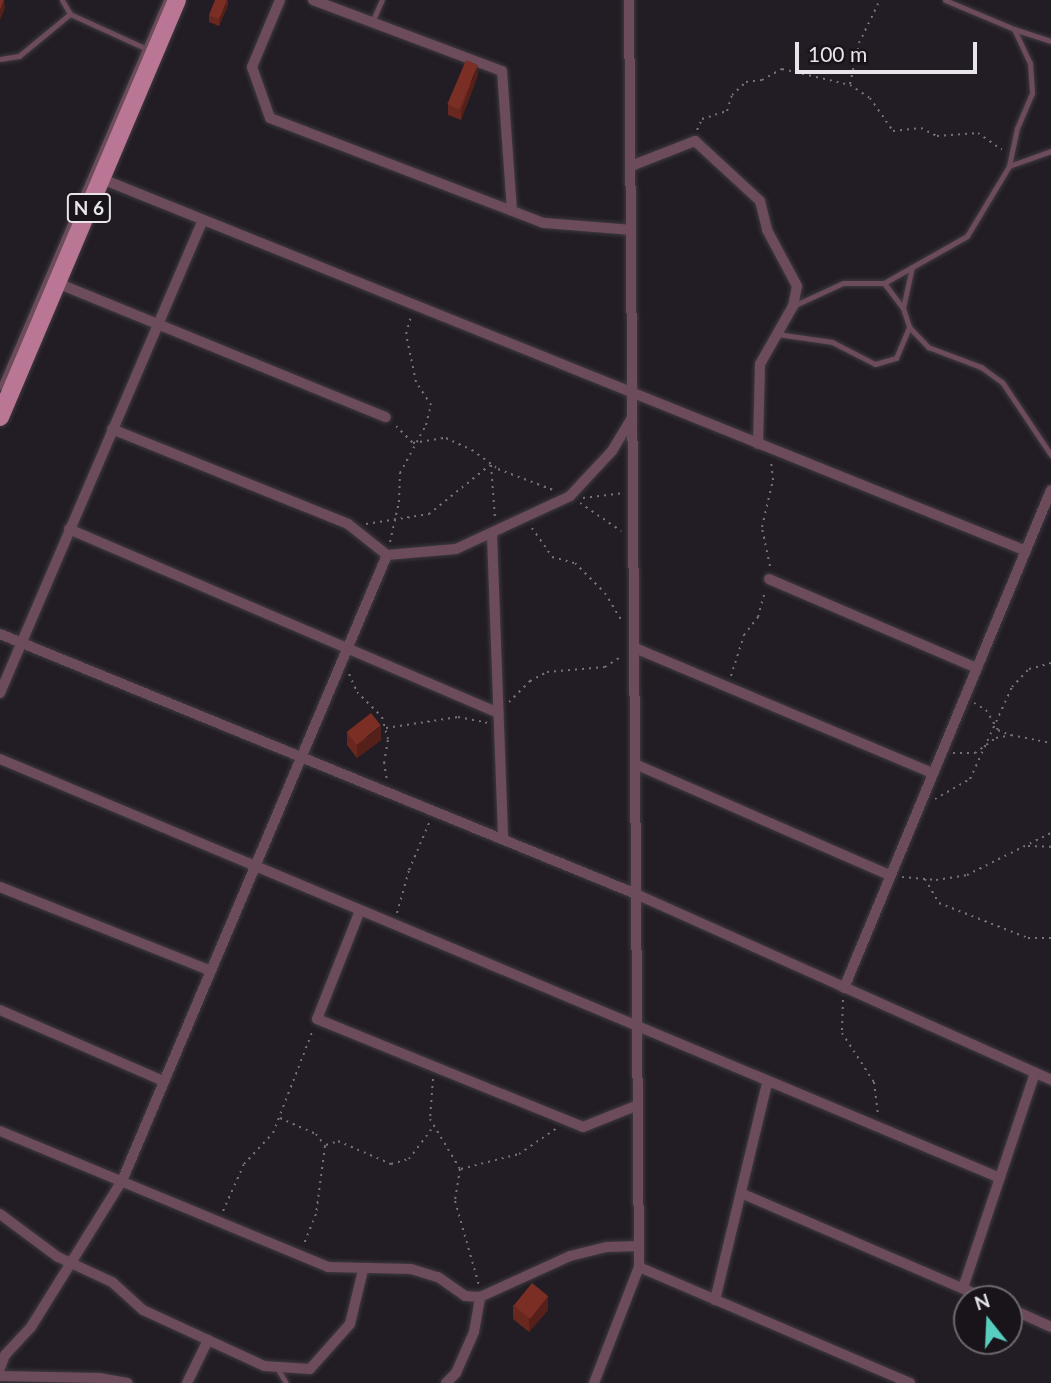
<!DOCTYPE html>
<html>
<head>
<meta charset="utf-8">
<style>
  body { margin:0 }
  #map { position:relative; width:1051px; height:1383px; overflow:hidden; background:#221d24; font-family:Lato,sans-serif }
  div>[style] { position:absolute }
  [style*='--x'] { left:calc(var(--x)*1px); top:calc(var(--y)*1px); width:calc(var(--w)*1px); rotate:calc(var(--a)*1deg) }
  .path>* { height:2px; margin-top:-1px; transform-origin:0; background:repeating-linear-gradient(90deg,#767278 0 2px,transparent 0 7px) }
  .roads { filter:drop-shadow(0 0 2px #3e3940) drop-shadow(0 0 2px #3e3940) }
  .lane>* { height:5px; margin:-2.5px; padding:0 2.5px; transform-origin:2.5px; border-radius:2.5px; background:#6c4b5a }
  .street>* { height:10px; margin:-5px; padding:0 5px; transform-origin:5px; border-radius:5px; background:#6c4b5a }
  .primary>* { height:18px; margin:-9px; padding:0 9px; transform-origin:9px; border-radius:9px; background:#ba7795 }
  .wall>* { inset:0; background:#69281f }
  .shaded-wall>* { inset:0; background:#552019 }
  .building>* { inset:0; background:#7a2e24; transform-origin:0 0 }
  span { translate:-50% -50%; white-space:nowrap; text-align:center; line-height:1.15; -webkit-text-stroke:5px #18141a; paint-order:stroke }
  .shield-label span { padding:2px 5px; background:#18141a; border:2px solid; border-radius:5px; -webkit-text-stroke-width:0 }
  .shield-label { font-size:19px; color:#e8e5ea; font-weight:700 }
  .north { position:absolute; left:953px; top:1285px; width:70px; height:70px; box-sizing:border-box; background:#18141a; border:2px solid #6b686d; border-radius:50%; rotate:342deg; font-size:19px; font-weight:700; line-height:28px; text-align:center; color:#e8e5ea }
  .north::after { content:''; display:block; margin:auto; width:24px; height:32px; background:#58cebf; clip-path:polygon(50% 0,100% 100%,50% 72%,0 100%) }
  .scale { position:absolute; left:795px; top:42px; width:182px; height:32px; box-sizing:border-box; border:4px solid #e8e5ea; border-top:0; padding-left:9px; font-size:21px; line-height:24px; white-space:nowrap; color:#e8e5ea; -webkit-text-stroke:5px #18141a; paint-order:stroke }
</style>
</head>
<body>
<div id="map">
  <div class="path">
    <div style="--x:850;--y:84;--w:42;--a:-77.6"></div>
    <div style="--x:859;--y:43;--w:48;--a:-64"></div>
    <div style="--x:697;--y:130;--w:12;--a:-66"></div>
    <div style="--x:702;--y:119;--w:26;--a:-18"></div>
    <div style="--x:727;--y:111;--w:17;--a:-73"></div>
    <div style="--x:732;--y:95;--w:19;--a:-43"></div>
    <div style="--x:746;--y:82;--w:16;--a:-7"></div>
    <div style="--x:762;--y:80;--w:23;--a:-29"></div>
    <div style="--x:782;--y:69;--w:70;--a:13.2"></div>
    <div style="--x:850;--y:85;--w:24;--a:33"></div>
    <div style="--x:870;--y:98;--w:40;--a:55.1"></div>
    <div style="--x:893;--y:131;--w:28;--a:-6"></div>
    <div style="--x:921;--y:128;--w:18;--a:27"></div>
    <div style="--x:937;--y:136;--w:41;--a:-4.2"></div>
    <div style="--x:978;--y:133;--w:29;--a:35"></div>
    <div style="--x:396;--y:426;--w:24;--a:45"></div>
    <div style="--x:413;--y:443;--w:33;--a:-9"></div>
    <div style="--x:446;--y:438;--w:29;--a:25"></div>
    <div style="--x:472;--y:450;--w:32;--a:36"></div>
    <div style="--x:498;--y:469;--w:59;--a:20.9"></div>
    <div style="--x:491;--y:465;--w:53;--a:85.7"></div>
    <div style="--x:583;--y:498;--w:39;--a:-7"></div>
    <div style="--x:580;--y:503;--w:50;--a:34.3"></div>
    <div style="--x:366;--y:524;--w:64;--a:-9"></div>
    <div style="--x:429;--y:514;--w:78;--a:-38.8"></div>
    <div style="--x:532;--y:528;--w:35;--a:55"></div>
    <div style="--x:552;--y:557;--w:24;--a:15"></div>
    <div style="--x:575;--y:563;--w:42;--a:45"></div>
    <div style="--x:605;--y:593;--w:33;--a:59"></div>
    <div style="--x:390;--y:542;--w:41;--a:-77.3"></div>
    <div style="--x:399;--y:502;--w:29;--a:-88"></div>
    <div style="--x:400;--y:473;--w:55;--a:-61.6"></div>
    <div style="--x:426;--y:425;--w:21;--a:-76"></div>
    <div style="--x:431;--y:405;--w:27;--a:-123"></div>
    <div style="--x:416;--y:382;--w:49;--a:-101.8"></div>
    <div style="--x:406;--y:334;--w:18;--a:-74"></div>
    <div style="--x:770;--y:566;--w:40;--a:-102"></div>
    <div style="--x:762;--y:527;--w:48;--a:-76.8"></div>
    <div style="--x:773;--y:480;--w:18;--a:-96"></div>
    <div style="--x:349;--y:674;--w:20;--a:66"></div>
    <div style="--x:357;--y:692;--w:35;--a:45"></div>
    <div style="--x:382;--y:717;--w:24;--a:75"></div>
    <div style="--x:388;--y:740;--w:22;--a:100"></div>
    <div style="--x:384;--y:762;--w:18;--a:81"></div>
    <div style="--x:731;--y:676;--w:43;--a:-72.4"></div>
    <div style="--x:744;--y:635;--w:23;--a:-52"></div>
    <div style="--x:758;--y:617;--w:27;--a:-75"></div>
    <div style="--x:509;--y:702;--w:30;--a:-45"></div>
    <div style="--x:530;--y:681;--w:19;--a:-28"></div>
    <div style="--x:547;--y:672;--w:58;--a:-4.9"></div>
    <div style="--x:605;--y:667;--w:20;--a:-33"></div>
    <div style="--x:974;--y:703;--w:14;--a:30"></div>
    <div style="--x:986;--y:710;--w:23;--a:59"></div>
    <div style="--x:998;--y:730;--w:13;--a:23"></div>
    <div style="--x:386;--y:728;--w:73;--a:-8.7"></div>
    <div style="--x:458;--y:717;--w:31;--a:11"></div>
    <div style="--x:953;--y:753;--w:22;--a:0"></div>
    <div style="--x:975;--y:753;--w:26;--a:-36"></div>
    <div style="--x:996;--y:738;--w:15;--a:-11"></div>
    <div style="--x:1011;--y:735;--w:41;--a:11.3"></div>
    <div style="--x:935;--y:799;--w:40;--a:-29.7"></div>
    <div style="--x:970;--y:779;--w:101;--a:-65.5"></div>
    <div style="--x:1012;--y:687;--w:25;--a:-47"></div>
    <div style="--x:1029;--y:669;--w:23;--a:-15"></div>
    <div style="--x:1028;--y:846;--w:23;--a:2"></div>
    <div style="--x:902;--y:877;--w:34;--a:5"></div>
    <div style="--x:936;--y:880;--w:31;--a:-9"></div>
    <div style="--x:967;--y:875;--w:94;--a:-26.6"></div>
    <div style="--x:925;--y:879;--w:28;--a:60"></div>
    <div style="--x:939;--y:903;--w:96;--a:21.5"></div>
    <div style="--x:1028;--y:938;--w:23;--a:0"></div>
    <div style="--x:397;--y:913;--w:45;--a:-74.4"></div>
    <div style="--x:409;--y:870;--w:51;--a:-66.9"></div>
    <div style="--x:843;--y:1000;--w:33;--a:92"></div>
    <div style="--x:842;--y:1033;--w:59;--a:56.9"></div>
    <div style="--x:874;--y:1082;--w:32;--a:83"></div>
    <div style="--x:433;--y:1079;--w:40;--a:94.3"></div>
    <div style="--x:430;--y:1119;--w:58;--a:59"></div>
    <div style="--x:460;--y:1169;--w:32;--a:99"></div>
    <div style="--x:455;--y:1201;--w:87;--a:74.1"></div>
    <div style="--x:280;--y:1118;--w:39;--a:24"></div>
    <div style="--x:316;--y:1134;--w:15;--a:53"></div>
    <div style="--x:325;--y:1146;--w:69;--a:97.5"></div>
    <div style="--x:316;--y:1214;--w:32;--a:112"></div>
    <div style="--x:326;--y:1145;--w:13;--a:-18"></div>
    <div style="--x:338;--y:1141;--w:58;--a:23.5"></div>
    <div style="--x:391;--y:1164;--w:19;--a:-16"></div>
    <div style="--x:409;--y:1159;--w:39;--a:-53"></div>
    <div style="--x:461;--y:1169;--w:60;--a:-14.5"></div>
    <div style="--x:519;--y:1154;--w:46;--a:-34.4"></div>
    <div style="--x:223;--y:1211;--w:51;--a:-65.9"></div>
    <div style="--x:244;--y:1164;--w:42;--a:-46.9"></div>
    <div style="--x:273;--y:1133;--w:110;--a:-68.8"></div>
  </div>
  <div class="roads">
    <div class="lane">
      <div style="--x:62;--y:0;--w:16;--a:60"></div>
      <div style="--x:70;--y:14;--w:87;--a:24.5"></div>
      <div style="--x:945;--y:0;--w:75;--a:22.8"></div>
      <div style="--x:1014;--y:29;--w:38;--a:65"></div>
      <div style="--x:1030;--y:63;--w:30;--a:86"></div>
      <div style="--x:1032;--y:93;--w:38;--a:113"></div>
      <div style="--x:1017;--y:128;--w:39;--a:102"></div>
      <div style="--x:372;--y:22;--w:24;--a:-66"></div>
      <div style="--x:1014;--y:29;--w:39;--a:18"></div>
      <div style="--x:0;--y:59;--w:19;--a:-9"></div>
      <div style="--x:19;--y:56;--w:66;--a:-39.5"></div>
      <div style="--x:912;--y:267;--w:42;--a:102.4"></div>
      <div style="--x:903;--y:308;--w:20;--a:72"></div>
      <div style="--x:909;--y:327;--w:28;--a:46"></div>
      <div style="--x:928;--y:347;--w:57;--a:20.7"></div>
      <div style="--x:981;--y:367;--w:26;--a:36"></div>
      <div style="--x:1002;--y:382;--w:88;--a:56.1"></div>
      <div style="--x:884;--y:283;--w:31;--a:53"></div>
      <div style="--x:793;--y:306;--w:55;--a:-24.7"></div>
      <div style="--x:843;--y:283;--w:41;--a:0"></div>
      <div style="--x:884;--y:283;--w:95;--a:-29.5"></div>
      <div style="--x:967;--y:236;--w:82;--a:-59"></div>
      <div style="--x:1009;--y:166;--w:45;--a:-19.7"></div>
      <div style="--x:777;--y:334;--w:56;--a:8.3"></div>
      <div style="--x:832;--y:342;--w:48;--a:27.1"></div>
      <div style="--x:875;--y:364;--w:22;--a:-16"></div>
      <div style="--x:896;--y:358;--w:34;--a:-67"></div>
      <div style="--x:0;--y:387;--w:421;--a:-66.8"></div>
      <div style="--x:277;--y:1368;--w:17;--a:59"></div>
    </div>
    <div class="street">
      <div style="--x:280;--y:0;--w:73;--a:112.7"></div>
      <div style="--x:252;--y:67;--w:54;--a:70.6"></div>
      <div style="--x:270;--y:118;--w:292;--a:21"></div>
      <div style="--x:543;--y:223;--w:88;--a:4.5"></div>
      <div style="--x:313;--y:0;--w:202;--a:20.6"></div>
      <div style="--x:502;--y:71;--w:140;--a:85.9"></div>
      <div style="--x:631;--y:166;--w:69;--a:-21.3"></div>
      <div style="--x:695;--y:141;--w:88;--a:42.7"></div>
      <div style="--x:760;--y:201;--w:30;--a:76"></div>
      <div style="--x:767;--y:230;--w:64;--a:61.8"></div>
      <div style="--x:797;--y:286;--w:20;--a:101"></div>
      <div style="--x:793;--y:306;--w:67;--a:119.6"></div>
      <div style="--x:760;--y:364;--w:80;--a:91.4"></div>
      <div style="--x:102;--y:179;--w:996;--a:21.93"></div>
      <div style="--x:57;--y:283;--w:355;--a:22.2"></div>
      <div style="--x:112;--y:429;--w:254;--a:21.9"></div>
      <div style="--x:348;--y:524;--w:50;--a:38.5"></div>
      <div style="--x:387;--y:555;--w:69;--a:-5"></div>
      <div style="--x:456;--y:549;--w:126;--a:-24.9"></div>
      <div style="--x:570;--y:496;--w:62;--a:-47"></div>
      <div style="--x:612;--y:451;--w:39;--a:-59"></div>
      <div style="--x:69;--y:529;--w:467;--a:23.2"></div>
      <div style="--x:492;--y:535;--w:304;--a:87.9"></div>
      <div style="--x:769;--y:579;--w:226;--a:23.2"></div>
      <div style="--x:0;--y:634;--w:687;--a:22.23"></div>
      <div style="--x:636;--y:894;--w:455;--a:24.1"></div>
      <div style="--x:635;--y:648;--w:323;--a:22.8"></div>
      <div style="--x:0;--y:693;--w:512;--a:-66.79"></div>
      <div style="--x:0;--y:759;--w:1084;--a:22.73"></div>
      <div style="--x:635;--y:764;--w:279;--a:23.6"></div>
      <div style="--x:0;--y:887;--w:225;--a:21.7"></div>
      <div style="--x:359;--y:913;--w:114;--a:111.6"></div>
      <div style="--x:317;--y:1019;--w:287;--a:22.1"></div>
      <div style="--x:583;--y:1127;--w:59;--a:-21.8"></div>
      <div style="--x:844;--y:988;--w:539;--a:-67.43"></div>
      <div style="--x:0;--y:1010;--w:178;--a:23.5"></div>
      <div style="--x:0;--y:1131;--w:355;--a:22.5"></div>
      <div style="--x:328;--y:1267;--w:83;--a:1.4"></div>
      <div style="--x:411;--y:1269;--w:28;--a:17"></div>
      <div style="--x:438;--y:1277;--w:33;--a:35"></div>
      <div style="--x:465;--y:1296;--w:15;--a:4"></div>
      <div style="--x:480;--y:1297;--w:99;--a:-24.5"></div>
      <div style="--x:570;--y:1256;--w:38;--a:-14"></div>
      <div style="--x:607;--y:1247;--w:32;--a:-2"></div>
      <div style="--x:743;--y:1194;--w:266;--a:23.3"></div>
      <div style="--x:0;--y:1214;--w:72;--a:36.6"></div>
      <div style="--x:58;--y:1257;--w:60;--a:24.8"></div>
      <div style="--x:112;--y:1282;--w:42;--a:42.1"></div>
      <div style="--x:143;--y:1310;--w:133;--a:24.8"></div>
      <div style="--x:264;--y:1366;--w:46;--a:3.7"></div>
      <div style="--x:310;--y:1369;--w:60;--a:-48.4"></div>
      <div style="--x:350;--y:1324;--w:56;--a:-76.5"></div>
      <div style="--x:639;--y:1267;--w:295;--a:23.2"></div>
      <div style="--x:963;--y:1288;--w:227;--a:-71.5"></div>
      <div style="--x:715;--y:1300;--w:222;--a:-76.5"></div>
      <div style="--x:1009;--y:1308;--w:46;--a:24.3"></div>
      <div style="--x:0;--y:1368;--w:14;--a:-69"></div>
      <div style="--x:5;--y:1355;--w:38;--a:-47"></div>
      <div style="--x:31;--y:1327;--w:172;--a:-58.1"></div>
      <div style="--x:122;--y:1181;--w:680;--a:-67.06"></div>
      <div style="--x:0;--y:1376;--w:99;--a:1.2"></div>
      <div style="--x:99;--y:1378;--w:29;--a:10"></div>
      <div style="--x:187;--y:1383;--w:48;--a:-64"></div>
      <div style="--x:446;--y:1383;--w:14;--a:-45"></div>
      <div style="--x:456;--y:1373;--w:45;--a:-66.3"></div>
      <div style="--x:474;--y:1332;--w:36;--a:-80"></div>
      <div style="--x:594;--y:1383;--w:124;--a:-68.8"></div>
      <div style="--x:639;--y:1267;--w:1267;--a:-90.45"></div>
    </div>
    <div class="primary">
      <div style="--x:0;--y:417;--w:453;--a:-67"></div>
    </div>
  </div>
  <div class="wall">
    <div style="clip-path:polygon(228px 0,228px 5px,219px 26px,209px 22px,209px 15px)"></div>
    <div style="clip-path:polygon(478px 75px,461px 120px,448px 115px,448px 105px)"></div>
    <div style="clip-path:polygon(347px 732px,381px 740px,357px 758px,347px 745px)"></div>
    <div style="clip-path:polygon(513px 1305px,548px 1310px,529px 1332px,513px 1319px)"></div>
  </div>
  <div class="shaded-wall">
    <div style="clip-path:polygon(4px 0,5px 8px,0 20px,0 10px)"></div>
    <div style="clip-path:polygon(227px 0,228px 5px,219px 26px,219px 19px)"></div>
    <div style="clip-path:polygon(478px 65px,478px 75px,461px 120px,461px 110px)"></div>
    <div style="clip-path:polygon(381px 726px,381px 740px,357px 758px,357px 745px)"></div>
    <div style="clip-path:polygon(548px 1296px,548px 1310px,529px 1332px,529px 1318px)"></div>
  </div>
  <div class="building">
    <div style="clip-path:polygon(0 0,4px 0,0 10px)"></div>
    <div style="clip-path:polygon(215px 0,227px 0,219px 19px,209px 15px)"></div>
    <div style="left:466px;top:60px;width:13px;height:48px;rotate:23deg"></div>
    <div style="left:371px;top:713px;width:16px;height:31px;rotate:52deg"></div>
    <div style="left:532px;top:1283px;width:21px;height:29px;rotate:39deg"></div>
  </div>
  <div class="shield-label">
    <span style="left:89px;top:208px">N 6</span>
  </div>
  <div class="north">N</div>
  <div class="scale">100 m</div>
</div>
</body>
</html>
